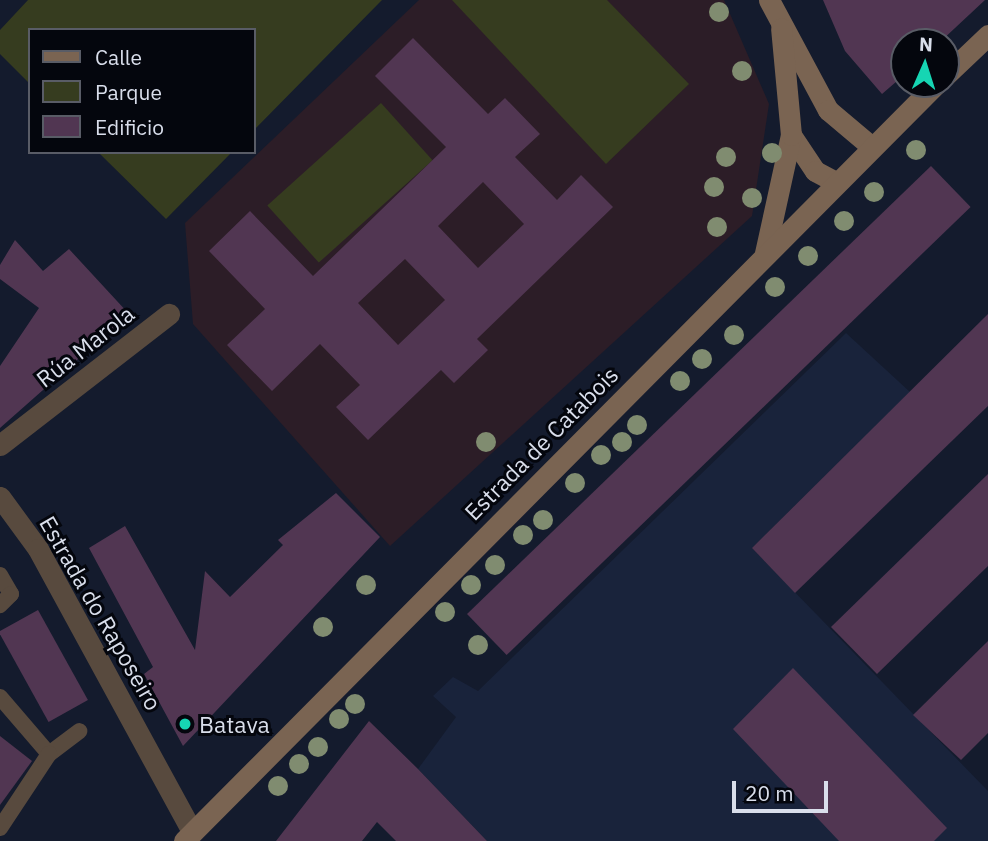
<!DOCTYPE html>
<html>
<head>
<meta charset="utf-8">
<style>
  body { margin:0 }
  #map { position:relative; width:988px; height:841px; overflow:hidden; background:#141b2d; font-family:"IBM Plex Sans",sans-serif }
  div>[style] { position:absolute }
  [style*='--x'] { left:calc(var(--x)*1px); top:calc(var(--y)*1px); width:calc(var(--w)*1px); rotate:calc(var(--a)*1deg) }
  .built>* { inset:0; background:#19233b }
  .education>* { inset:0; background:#2c1d27 }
  .green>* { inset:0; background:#363c1f; transform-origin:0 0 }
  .building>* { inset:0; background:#513652; transform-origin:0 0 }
  .service>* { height:16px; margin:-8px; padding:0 8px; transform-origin:8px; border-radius:8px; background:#584a3e }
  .minor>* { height:21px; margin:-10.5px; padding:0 10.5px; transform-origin:10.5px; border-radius:10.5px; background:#584a3e }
  .tertiary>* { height:21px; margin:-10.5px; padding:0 10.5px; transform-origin:10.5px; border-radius:10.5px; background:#584a3e }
  .secondary>* { height:21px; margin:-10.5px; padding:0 10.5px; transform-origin:10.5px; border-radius:10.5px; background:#7a6452 }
  .trees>* { width:20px; height:20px; margin:-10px; border-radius:50%; background:#808c70 }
  .dots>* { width:19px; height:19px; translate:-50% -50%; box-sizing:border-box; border:4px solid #04060d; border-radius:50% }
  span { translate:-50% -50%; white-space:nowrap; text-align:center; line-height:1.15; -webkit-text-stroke:6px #04060d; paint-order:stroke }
  .street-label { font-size:23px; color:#d9deeb }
  .poi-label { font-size:23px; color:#d9deeb }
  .left { translate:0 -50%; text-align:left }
  .legend { position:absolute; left:28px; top:28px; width:228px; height:126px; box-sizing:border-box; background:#04060d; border:2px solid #595c66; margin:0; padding:9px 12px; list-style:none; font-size:21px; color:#d9deeb }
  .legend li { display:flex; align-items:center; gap:14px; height:35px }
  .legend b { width:35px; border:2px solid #595c66 }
  .north { position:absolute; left:890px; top:28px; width:70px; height:70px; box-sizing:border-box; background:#04060d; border:2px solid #595c66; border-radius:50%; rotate:3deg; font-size:19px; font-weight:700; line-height:28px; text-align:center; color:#d9deeb }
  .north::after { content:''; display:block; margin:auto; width:24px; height:32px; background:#16d5b3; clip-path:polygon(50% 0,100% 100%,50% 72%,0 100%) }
  .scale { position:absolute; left:732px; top:781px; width:96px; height:32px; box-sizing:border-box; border:4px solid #d9deeb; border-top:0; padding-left:9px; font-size:21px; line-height:24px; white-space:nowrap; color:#d9deeb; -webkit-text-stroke:5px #04060d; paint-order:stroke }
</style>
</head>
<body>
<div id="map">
  <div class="built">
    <div style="clip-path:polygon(846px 333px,910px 392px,752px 548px,988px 791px,988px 841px,487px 841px,418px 769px,456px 717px,433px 696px,453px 677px,478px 691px)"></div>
  </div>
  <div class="education">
    <div style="clip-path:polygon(419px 0,724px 0,769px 104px,752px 216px,390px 546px,193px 324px,185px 223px)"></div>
  </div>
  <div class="green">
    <div style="clip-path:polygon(28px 0,382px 0,254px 130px,254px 30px,30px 30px,30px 84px,0 54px,0 30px)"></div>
    <div style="clip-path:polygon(452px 0,607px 0,689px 84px,606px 164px)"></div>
    <div style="left:381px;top:103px;width:77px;height:153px;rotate:48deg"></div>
    <div style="clip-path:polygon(98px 152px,232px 152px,166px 219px)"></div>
  </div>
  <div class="building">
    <div style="clip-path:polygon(823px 0,985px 0,940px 42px,904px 42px,904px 75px,882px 94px,845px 51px)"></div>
    <div style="clip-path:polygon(evenodd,413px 38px,488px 114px,505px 98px,540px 134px,515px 157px,557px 200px,581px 175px,613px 207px,477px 339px,488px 350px,454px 383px,441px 370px,368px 440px,336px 407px,360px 385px,320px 344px,272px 391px,227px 345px,265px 309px,209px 251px,250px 211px,313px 276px,446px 147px,375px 76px,413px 38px,483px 182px,524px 224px,478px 268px,438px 226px,483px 182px,413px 38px,405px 259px,445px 300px,398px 345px,358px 303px,405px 259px)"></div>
    <div style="left:931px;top:166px;width:57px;height:645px;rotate:46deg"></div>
    <div style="clip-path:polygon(15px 240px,43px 271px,69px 249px,129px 314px,0 428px,0 366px,39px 308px,0 279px,0 265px)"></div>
    <div style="clip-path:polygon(988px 314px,988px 406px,795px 593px,752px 548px)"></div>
    <div style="clip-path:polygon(988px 474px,988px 566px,877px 674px,831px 627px)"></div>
    <div style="clip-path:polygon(336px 493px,380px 537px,183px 746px,144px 674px,153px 667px,89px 548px,125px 526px,195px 650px,205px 571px,230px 597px,283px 545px,278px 540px)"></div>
    <div style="left:38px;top:610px;width:103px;height:45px;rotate:61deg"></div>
    <div style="clip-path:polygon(988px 641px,988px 733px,961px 760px,913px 715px)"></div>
    <div style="clip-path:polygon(793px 668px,947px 828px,934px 841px,839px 841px,733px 729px)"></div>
    <div style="clip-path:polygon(369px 721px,418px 769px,487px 841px,396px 841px,377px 822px,362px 841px,276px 841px)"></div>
    <div style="clip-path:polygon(0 736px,32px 761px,0 805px)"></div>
  </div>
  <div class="service">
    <div style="--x:0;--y:575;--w:22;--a:60"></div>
    <div style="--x:11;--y:594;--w:16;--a:135"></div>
    <div style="--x:0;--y:697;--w:75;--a:49.3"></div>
    <div style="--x:49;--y:754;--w:38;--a:-37"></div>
    <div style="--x:0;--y:828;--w:89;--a:-56.5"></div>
  </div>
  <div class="minor">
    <div style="--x:0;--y:445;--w:214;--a:-37.8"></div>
  </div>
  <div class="tertiary">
    <div style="--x:0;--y:497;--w:64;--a:53.8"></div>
    <div style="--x:38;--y:549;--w:321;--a:61.4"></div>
  </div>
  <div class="secondary">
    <div style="--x:769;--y:0;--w:125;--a:61.8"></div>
    <div style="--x:828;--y:110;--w:57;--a:40.1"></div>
    <div style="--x:946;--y:75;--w:58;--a:-43.6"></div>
    <div style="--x:791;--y:135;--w:43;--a:56.3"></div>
    <div style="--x:815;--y:171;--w:24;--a:28"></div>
    <div style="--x:765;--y:253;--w:121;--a:-77.6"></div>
    <div style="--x:791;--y:135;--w:107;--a:-95.3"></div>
    <div style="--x:184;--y:841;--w:1067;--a:-45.19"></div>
  </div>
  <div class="trees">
    <div style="left:719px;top:12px"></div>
    <div style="left:742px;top:71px"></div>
    <div style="left:916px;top:150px"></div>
    <div style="left:772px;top:153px"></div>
    <div style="left:726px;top:157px"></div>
    <div style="left:714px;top:187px"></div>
    <div style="left:874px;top:192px"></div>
    <div style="left:752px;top:198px"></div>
    <div style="left:844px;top:221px"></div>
    <div style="left:717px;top:227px"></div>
    <div style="left:808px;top:256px"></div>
    <div style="left:775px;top:287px"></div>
    <div style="left:734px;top:335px"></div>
    <div style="left:702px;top:359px"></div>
    <div style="left:680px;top:381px"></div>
    <div style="left:637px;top:425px"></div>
    <div style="left:486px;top:442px"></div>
    <div style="left:622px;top:442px"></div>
    <div style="left:601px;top:455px"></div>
    <div style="left:575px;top:483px"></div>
    <div style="left:543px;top:520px"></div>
    <div style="left:523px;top:535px"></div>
    <div style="left:495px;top:565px"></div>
    <div style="left:366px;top:585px"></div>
    <div style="left:471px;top:585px"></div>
    <div style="left:445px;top:612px"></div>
    <div style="left:323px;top:627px"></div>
    <div style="left:478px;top:645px"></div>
    <div style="left:355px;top:704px"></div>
    <div style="left:339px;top:719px"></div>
    <div style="left:318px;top:747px"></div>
    <div style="left:299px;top:764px"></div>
    <div style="left:278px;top:786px"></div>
  </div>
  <div class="dots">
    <div style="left:185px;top:724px;background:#16d5b3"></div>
  </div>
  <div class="street-label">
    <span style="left:85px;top:346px;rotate:-38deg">Rúa Marola</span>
    <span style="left:541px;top:443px;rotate:-45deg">Estrada de Catabois</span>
    <span style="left:101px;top:613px;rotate:60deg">Estrada do Raposeiro</span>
  </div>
  <div class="poi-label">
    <span class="left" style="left:199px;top:724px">Batava</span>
  </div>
  <ul class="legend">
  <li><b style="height:9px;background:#7a6452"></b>Calle</li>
  <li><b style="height:19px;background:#363c1f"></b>Parque</li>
  <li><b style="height:19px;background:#513652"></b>Edificio</li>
  </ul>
  <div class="north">N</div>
  <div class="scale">20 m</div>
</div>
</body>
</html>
